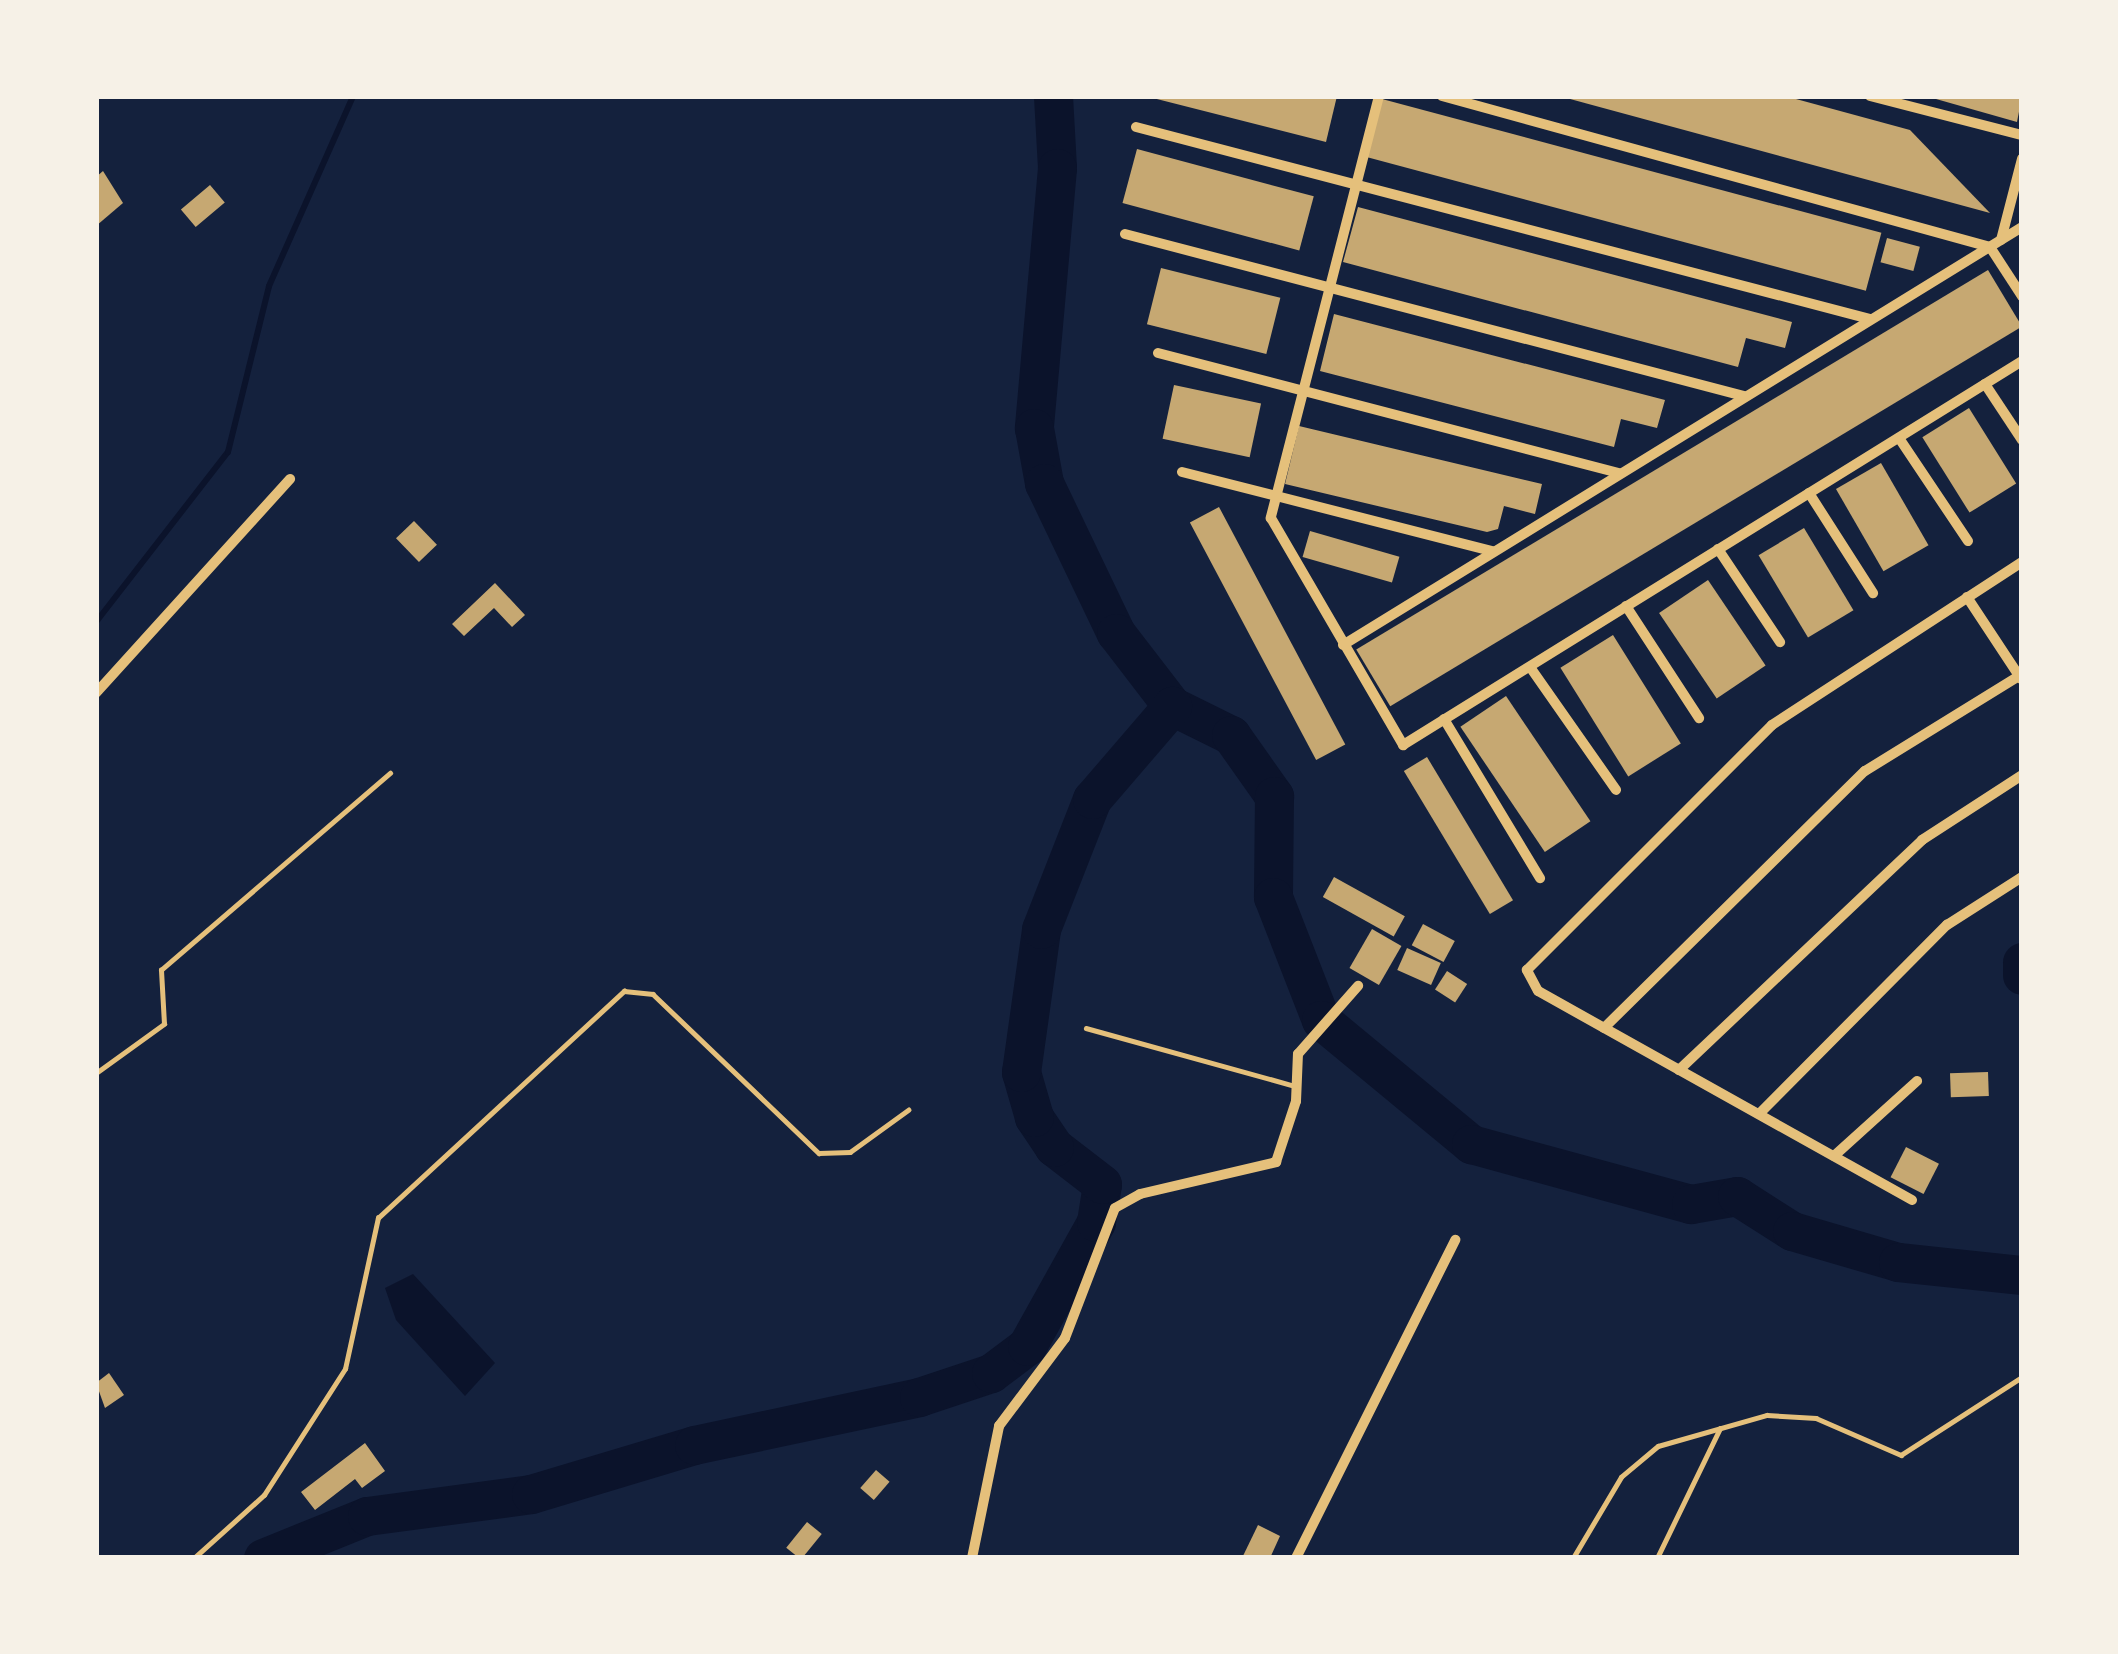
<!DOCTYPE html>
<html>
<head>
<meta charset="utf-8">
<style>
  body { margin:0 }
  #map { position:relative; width:2118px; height:1654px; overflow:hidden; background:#14213d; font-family:Merriweather,serif }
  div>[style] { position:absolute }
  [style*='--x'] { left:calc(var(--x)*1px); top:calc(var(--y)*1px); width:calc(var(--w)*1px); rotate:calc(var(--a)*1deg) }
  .water>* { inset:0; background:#0b132b }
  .stream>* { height:6px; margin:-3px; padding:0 3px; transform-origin:3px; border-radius:3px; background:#0b132b }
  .river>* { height:39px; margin:-19.5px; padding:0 19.5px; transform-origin:19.5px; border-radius:19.5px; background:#0b132b }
  .building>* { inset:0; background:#c6a872; transform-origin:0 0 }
  .path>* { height:4.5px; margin:-2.25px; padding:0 2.25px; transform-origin:2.25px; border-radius:2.25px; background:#e5c07b }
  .service>* { height:4.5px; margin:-2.25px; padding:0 2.25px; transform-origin:2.25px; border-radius:2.25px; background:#e5c07b }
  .minor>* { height:10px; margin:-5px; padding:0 5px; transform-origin:5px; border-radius:5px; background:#e5c07b }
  span { translate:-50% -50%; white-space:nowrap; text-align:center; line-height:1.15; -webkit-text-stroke:10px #f6f1e7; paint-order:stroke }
  .frame { position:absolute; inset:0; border:99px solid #f6f1e7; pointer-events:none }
</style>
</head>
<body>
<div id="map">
  <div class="water">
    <div style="clip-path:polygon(413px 1274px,495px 1363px,465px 1396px,396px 1320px,385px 1288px)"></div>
  </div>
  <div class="stream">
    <div style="--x:96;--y:622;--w:215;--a:-52.2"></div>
    <div style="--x:228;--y:452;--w:171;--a:-76.1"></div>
    <div style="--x:269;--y:286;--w:208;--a:-66.1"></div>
  </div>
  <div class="river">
    <div style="--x:1053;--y:96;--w:72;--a:86.8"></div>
    <div style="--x:1057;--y:168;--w:261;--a:95.1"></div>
    <div style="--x:1034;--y:428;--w:56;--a:79.7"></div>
    <div style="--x:1044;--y:483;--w:166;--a:64.4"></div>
    <div style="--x:1116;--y:633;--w:92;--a:52.5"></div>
    <div style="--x:1172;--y:706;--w:66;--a:26.2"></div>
    <div style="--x:1231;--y:735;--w:75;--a:54.8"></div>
    <div style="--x:1274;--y:796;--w:101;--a:90.6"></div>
    <div style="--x:1273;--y:897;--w:132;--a:68.7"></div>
    <div style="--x:1321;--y:1020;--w:195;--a:39.6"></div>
    <div style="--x:1471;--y:1144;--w:228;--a:15.3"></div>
    <div style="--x:1691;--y:1204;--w:47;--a:-9.9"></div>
    <div style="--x:1737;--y:1196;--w:65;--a:32.5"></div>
    <div style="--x:1792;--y:1231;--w:110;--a:16.3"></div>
    <div style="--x:1898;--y:1262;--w:125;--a:6"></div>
    <div style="--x:2022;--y:962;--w:13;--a:90"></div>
    <div style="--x:263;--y:1558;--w:112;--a:-22"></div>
    <div style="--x:367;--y:1516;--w:165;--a:-7.6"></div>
    <div style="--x:531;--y:1494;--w:170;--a:-16.7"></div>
    <div style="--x:694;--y:1445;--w:230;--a:-12"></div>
    <div style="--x:919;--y:1397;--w:76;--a:-18.4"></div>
    <div style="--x:991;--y:1373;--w:45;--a:-36.9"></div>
    <div style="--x:1027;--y:1346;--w:142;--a:-60.9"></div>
    <div style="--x:1096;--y:1222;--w:38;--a:-81"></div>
    <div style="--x:1102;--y:1184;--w:61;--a:-142.4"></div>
    <div style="--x:1054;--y:1147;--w:36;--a:-124"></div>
    <div style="--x:1034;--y:1117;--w:47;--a:-106.1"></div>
    <div style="--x:1021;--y:1072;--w:144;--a:-82"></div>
    <div style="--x:1041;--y:929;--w:140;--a:-68.6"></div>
    <div style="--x:1092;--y:799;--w:123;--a:-49.3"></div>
  </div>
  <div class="building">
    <div style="clip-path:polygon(1145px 96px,1337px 96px,1326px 142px)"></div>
    <div style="clip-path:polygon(1559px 96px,1785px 96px,1910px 130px,1990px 213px)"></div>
    <div style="clip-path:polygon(2022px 96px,2017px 122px,1929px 97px,1929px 96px)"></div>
    <div style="left:1382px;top:99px;width:517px;height:60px;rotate:15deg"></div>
    <div style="left:1137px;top:149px;width:183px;height:56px;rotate:15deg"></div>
    <div style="clip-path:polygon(103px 171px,123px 203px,96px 226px,96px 177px)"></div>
    <div style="left:210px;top:185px;width:23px;height:38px;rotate:50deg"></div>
    <div style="clip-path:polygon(1358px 207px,1792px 322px,1785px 348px,1746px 338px,1738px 367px,1343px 262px)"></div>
    <div style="left:1887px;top:238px;width:34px;height:25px;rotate:15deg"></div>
    <div style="left:1161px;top:268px;width:123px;height:58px;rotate:14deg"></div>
    <div style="left:1988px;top:270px;width:66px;height:737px;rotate:59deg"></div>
    <div style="clip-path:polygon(1334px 314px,1665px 400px,1657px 428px,1621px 419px,1614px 447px,1320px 371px)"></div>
    <div style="left:1174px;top:385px;width:89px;height:55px;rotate:12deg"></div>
    <div style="left:1969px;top:408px;width:89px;height:55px;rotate:58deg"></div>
    <div style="clip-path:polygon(1299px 426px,1542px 484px,1535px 514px,1504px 506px,1498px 529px,1487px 532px,1285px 484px)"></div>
    <div style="left:1881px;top:463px;width:95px;height:52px;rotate:60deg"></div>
    <div style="left:1219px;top:507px;width:269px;height:33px;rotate:62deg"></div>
    <div style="left:414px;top:521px;width:33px;height:25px;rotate:46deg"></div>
    <div style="left:1804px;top:528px;width:96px;height:53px;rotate:59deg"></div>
    <div style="left:1310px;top:531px;width:93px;height:27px;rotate:16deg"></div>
    <div style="left:1708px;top:580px;width:103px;height:59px;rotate:56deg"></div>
    <div style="clip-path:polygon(495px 583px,525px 615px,512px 627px,494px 608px,464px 636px,452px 624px)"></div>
    <div style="left:1613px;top:635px;width:128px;height:62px;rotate:58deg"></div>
    <div style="left:1506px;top:696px;width:151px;height:55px;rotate:56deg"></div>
    <div style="left:1427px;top:757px;width:167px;height:27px;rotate:59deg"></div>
    <div style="left:1334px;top:877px;width:81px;height:23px;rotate:29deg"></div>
    <div style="left:1423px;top:924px;width:36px;height:24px;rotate:28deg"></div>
    <div style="left:1372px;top:929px;width:34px;height:45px;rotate:30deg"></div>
    <div style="left:1407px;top:948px;width:37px;height:24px;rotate:24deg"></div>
    <div style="left:1447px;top:971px;width:24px;height:22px;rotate:33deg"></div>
    <div style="left:1988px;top:1072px;width:24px;height:38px;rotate:88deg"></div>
    <div style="left:1906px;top:1147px;width:37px;height:34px;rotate:27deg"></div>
    <div style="clip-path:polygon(109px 1373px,124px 1395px,105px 1408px,96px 1383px)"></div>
    <div style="clip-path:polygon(365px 1443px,385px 1471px,362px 1488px,355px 1479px,315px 1510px,301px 1492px)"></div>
    <div style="left:876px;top:1470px;width:18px;height:24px;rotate:41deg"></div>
    <div style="left:807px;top:1522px;width:19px;height:33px;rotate:39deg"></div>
    <div style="clip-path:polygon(1258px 1525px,1280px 1536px,1270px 1558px,1242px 1558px)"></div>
  </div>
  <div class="path">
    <div style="--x:96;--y:1073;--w:84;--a:-35.8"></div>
    <div style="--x:164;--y:1024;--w:54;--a:-93.2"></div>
    <div style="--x:161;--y:970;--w:302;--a:-40.7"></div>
    <div style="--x:1573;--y:1558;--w:94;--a:-59.3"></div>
    <div style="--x:1621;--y:1477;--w:48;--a:-40"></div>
    <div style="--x:1658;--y:1446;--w:113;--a:-15.9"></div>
    <div style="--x:1767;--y:1415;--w:49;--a:3.5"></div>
    <div style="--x:1816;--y:1418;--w:93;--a:23.5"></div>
    <div style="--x:1901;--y:1455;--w:144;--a:-32.8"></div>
    <div style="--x:1657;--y:1558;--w:144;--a:-64.1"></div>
  </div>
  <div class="service">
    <div style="--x:1086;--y:1028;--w:214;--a:15.5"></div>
    <div style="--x:194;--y:1558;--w:94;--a:-42"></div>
    <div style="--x:264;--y:1495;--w:150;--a:-57.3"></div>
    <div style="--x:345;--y:1369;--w:155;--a:-77.7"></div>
    <div style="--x:378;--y:1218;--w:335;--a:-42.7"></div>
    <div style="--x:624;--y:991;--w:29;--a:6"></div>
    <div style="--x:653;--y:994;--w:230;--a:43.8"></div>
    <div style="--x:819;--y:1153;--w:31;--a:-2"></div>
    <div style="--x:850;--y:1152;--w:72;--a:-35.9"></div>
  </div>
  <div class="minor">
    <div style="--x:1379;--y:96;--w:436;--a:104.4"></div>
    <div style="--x:1271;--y:518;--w:263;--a:59.8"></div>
    <div style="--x:1403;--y:745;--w:728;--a:-31.81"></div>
    <div style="--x:1442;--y:96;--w:568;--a:15.41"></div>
    <div style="--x:1990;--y:247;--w:59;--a:56.9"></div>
    <div style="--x:1870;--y:96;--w:157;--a:14.4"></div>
    <div style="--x:1136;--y:127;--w:759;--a:14.66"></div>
    <div style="--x:1125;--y:234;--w:640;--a:14.67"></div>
    <div style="--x:2001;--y:240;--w:84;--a:-75.5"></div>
    <div style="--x:1158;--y:353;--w:477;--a:14.6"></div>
    <div style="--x:1985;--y:384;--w:67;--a:56.5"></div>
    <div style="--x:1899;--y:438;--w:124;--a:56.2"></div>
    <div style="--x:1182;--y:472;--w:321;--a:14.3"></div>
    <div style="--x:1809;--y:493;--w:119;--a:57.4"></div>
    <div style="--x:1718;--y:549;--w:112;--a:56.3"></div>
    <div style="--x:1967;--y:597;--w:98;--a:56.6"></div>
    <div style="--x:1626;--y:606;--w:134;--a:56.9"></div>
    <div style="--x:1343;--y:645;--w:797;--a:-31.62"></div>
    <div style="--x:1530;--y:667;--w:150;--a:55"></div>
    <div style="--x:96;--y:693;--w:289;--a:-47.8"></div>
    <div style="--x:1444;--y:719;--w:186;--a:58.9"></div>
    <div style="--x:1604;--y:1028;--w:366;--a:-44.6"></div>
    <div style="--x:1865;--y:771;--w:181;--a:-31.7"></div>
    <div style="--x:1679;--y:1070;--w:335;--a:-43.4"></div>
    <div style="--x:1922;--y:840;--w:119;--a:-33"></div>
    <div style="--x:1759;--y:1114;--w:267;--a:-45.2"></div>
    <div style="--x:1947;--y:925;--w:89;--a:-32.6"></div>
    <div style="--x:1834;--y:1156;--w:112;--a:-42.1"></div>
    <div style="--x:1912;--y:1200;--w:428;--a:-150.8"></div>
    <div style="--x:1538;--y:991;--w:24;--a:-118"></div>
    <div style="--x:1527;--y:970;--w:346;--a:-45"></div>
    <div style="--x:1772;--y:725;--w:298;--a:-33.1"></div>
    <div style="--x:972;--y:1558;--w:135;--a:-78.4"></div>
    <div style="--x:999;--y:1426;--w:110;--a:-53.1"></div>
    <div style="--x:1065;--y:1338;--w:139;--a:-69"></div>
    <div style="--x:1115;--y:1208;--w:29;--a:-29"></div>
    <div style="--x:1140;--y:1194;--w:140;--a:-13.2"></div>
    <div style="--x:1276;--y:1162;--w:64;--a:-71.8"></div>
    <div style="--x:1296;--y:1101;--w:47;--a:-87.6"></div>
    <div style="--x:1298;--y:1054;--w:91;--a:-48.6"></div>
    <div style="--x:1296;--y:1558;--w:356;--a:-63.4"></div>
  </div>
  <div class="frame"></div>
</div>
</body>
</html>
